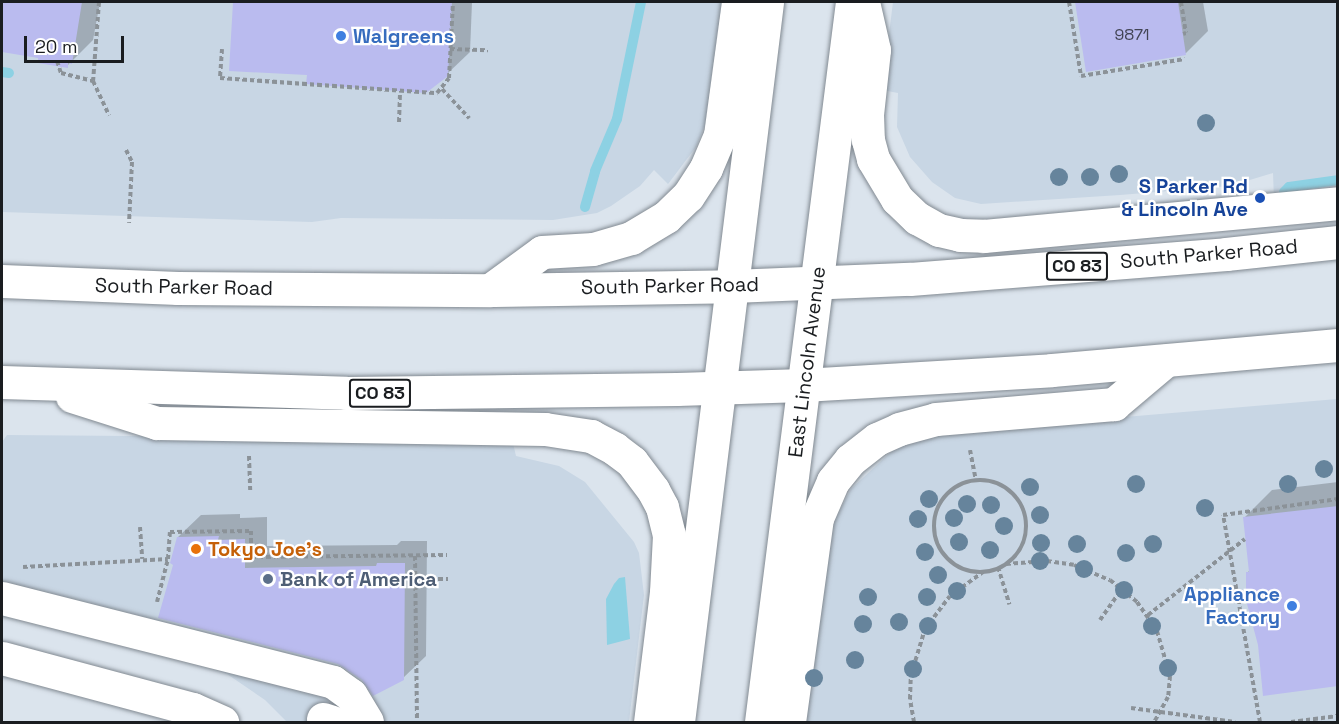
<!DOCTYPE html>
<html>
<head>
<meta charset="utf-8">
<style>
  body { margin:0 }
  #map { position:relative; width:1339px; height:724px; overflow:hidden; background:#dbe4ed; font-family:"Space Grotesk",sans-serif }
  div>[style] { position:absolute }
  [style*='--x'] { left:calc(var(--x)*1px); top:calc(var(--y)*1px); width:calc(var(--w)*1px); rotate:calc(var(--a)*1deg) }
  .built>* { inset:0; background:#c8d6e4 }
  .water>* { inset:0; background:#8dd1e3 }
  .shadow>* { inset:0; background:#0003 }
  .stream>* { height:10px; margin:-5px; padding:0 5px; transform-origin:5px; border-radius:5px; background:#8dd1e3 }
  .building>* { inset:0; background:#babbef }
  .path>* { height:4px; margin-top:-2px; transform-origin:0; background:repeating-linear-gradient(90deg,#8b9298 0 4.5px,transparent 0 7.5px) }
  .path>.ring { margin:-2px; padding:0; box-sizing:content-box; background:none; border:4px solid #8b9298; border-radius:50% }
  .roads { filter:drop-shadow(0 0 2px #818991) drop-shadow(0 0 2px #818991) }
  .minor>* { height:33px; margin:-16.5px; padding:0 16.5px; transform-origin:16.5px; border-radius:16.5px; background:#fff }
  .major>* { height:33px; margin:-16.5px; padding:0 16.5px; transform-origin:16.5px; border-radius:16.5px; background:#fff }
  .highway>* { height:33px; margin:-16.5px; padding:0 16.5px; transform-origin:16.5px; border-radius:16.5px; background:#fff }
  .trees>* { width:18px; height:18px; margin:-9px; border-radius:50%; background:#66849c }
  .dots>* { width:16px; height:16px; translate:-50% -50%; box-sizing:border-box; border:3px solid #fff; border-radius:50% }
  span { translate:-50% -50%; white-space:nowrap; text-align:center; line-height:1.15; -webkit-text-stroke:4.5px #fff; paint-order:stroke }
  .number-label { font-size:16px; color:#424454 }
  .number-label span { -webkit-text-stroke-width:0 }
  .shield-label span { padding:2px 4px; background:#fff; border:2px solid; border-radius:4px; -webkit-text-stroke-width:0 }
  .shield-label { font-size:18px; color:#1a1d20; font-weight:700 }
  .shop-label { font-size:20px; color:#366cbe; font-weight:700 }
  .left { translate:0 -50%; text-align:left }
  .right { translate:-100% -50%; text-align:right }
  .transit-label { font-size:20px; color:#164399; font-weight:700 }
  .street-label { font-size:20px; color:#1a1d20 }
  .food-label { font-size:20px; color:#c56008; font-weight:700 }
  .service-label { font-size:20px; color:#4e5e75; font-weight:700 }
  .frame { position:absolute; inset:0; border:3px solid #1a1d20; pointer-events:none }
  .scale { position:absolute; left:24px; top:36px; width:100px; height:27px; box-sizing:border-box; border:3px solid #1a1d20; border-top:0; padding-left:8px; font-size:18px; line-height:21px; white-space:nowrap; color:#1a1d20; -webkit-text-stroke:4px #fff; paint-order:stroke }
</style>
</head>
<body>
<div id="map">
  <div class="built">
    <div style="clip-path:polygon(2px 2px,727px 2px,711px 109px,696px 147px,668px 184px,654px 170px,640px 186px,611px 206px,597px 213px,553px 220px,341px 218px,312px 222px,2px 212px)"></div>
    <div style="clip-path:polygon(893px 2px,1337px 2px,1337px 194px,1274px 201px,1273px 173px,1230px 186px,1120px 195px,981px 204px,955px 198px,932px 182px,910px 157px,897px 127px,898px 93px,882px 90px)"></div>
    <div style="clip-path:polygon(1337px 399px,1337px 722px,802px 722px,832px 525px,851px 489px,892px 451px,903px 445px,948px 432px)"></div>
    <div style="clip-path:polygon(7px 435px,512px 439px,516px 456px,559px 466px,585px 482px,634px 542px,639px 553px,644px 595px,629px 722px,287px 722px,265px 700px,227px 674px,181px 657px,2px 608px,2px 442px)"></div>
  </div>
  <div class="water">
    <div style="clip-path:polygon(625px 577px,630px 639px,607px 645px,606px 599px,614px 584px,619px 578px)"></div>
  </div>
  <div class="shadow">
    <div style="clip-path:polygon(2px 2px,100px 2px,93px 40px,67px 66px,40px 57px,2px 51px)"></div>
    <div style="clip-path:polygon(235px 2px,472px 2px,470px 52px,447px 74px,309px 74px,231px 69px)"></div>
    <div style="clip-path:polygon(1076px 2px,1203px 2px,1208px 31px,1186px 53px,1087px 70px)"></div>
    <div style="clip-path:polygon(1338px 482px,1338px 684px,1247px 573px,1251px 569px,1244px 518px,1272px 490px)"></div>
    <div style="clip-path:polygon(240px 514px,240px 518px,267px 517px,267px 546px,397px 545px,401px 541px,427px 541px,426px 656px,403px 678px,363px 679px,175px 564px,178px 537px,201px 515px)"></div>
  </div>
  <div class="stream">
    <div style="--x:2;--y:72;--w:7;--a:8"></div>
    <div style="--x:1284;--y:192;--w:7;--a:-45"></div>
    <div style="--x:1289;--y:187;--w:49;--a:-8.1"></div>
    <div style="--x:585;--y:207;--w:37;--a:-74"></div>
    <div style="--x:595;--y:171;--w:56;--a:-67.1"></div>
    <div style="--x:617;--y:119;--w:119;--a:-78.4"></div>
  </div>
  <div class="building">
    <div style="clip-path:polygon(2px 2px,82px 2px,72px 64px,68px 63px,68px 68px,38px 63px,38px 58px,2px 52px)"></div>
    <div style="clip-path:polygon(233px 2px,452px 2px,448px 76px,426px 93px,306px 84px,307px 75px,229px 71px)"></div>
    <div style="clip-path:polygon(1075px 2px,1178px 2px,1186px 55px,1086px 72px)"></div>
    <div style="clip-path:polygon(1338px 506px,1338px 686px,1263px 696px,1258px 645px,1246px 600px,1246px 572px,1249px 572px,1243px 517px)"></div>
    <div style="clip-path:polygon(219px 536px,218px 540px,245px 539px,245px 568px,376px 566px,377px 563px,405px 563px,404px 680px,373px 696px,362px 680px,338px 664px,158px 618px,173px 565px,170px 563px,177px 537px)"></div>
  </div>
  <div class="path">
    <div style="--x:99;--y:2;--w:79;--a:94.3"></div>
    <div style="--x:93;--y:81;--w:38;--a:65"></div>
    <div style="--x:1069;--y:2;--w:75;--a:80.8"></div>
    <div style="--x:1081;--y:76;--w:105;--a:-9.3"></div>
    <div style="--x:1181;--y:2;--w:31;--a:81"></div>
    <div style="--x:1186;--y:33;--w:3;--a:162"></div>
    <div style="--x:222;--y:49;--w:29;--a:94"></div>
    <div style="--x:220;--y:78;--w:218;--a:4"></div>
    <div style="--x:437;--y:93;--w:19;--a:-51"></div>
    <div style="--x:449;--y:78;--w:76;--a:-87"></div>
    <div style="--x:450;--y:49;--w:38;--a:2"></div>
    <div style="--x:57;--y:61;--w:13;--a:72"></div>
    <div style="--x:61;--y:73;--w:33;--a:14"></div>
    <div style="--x:442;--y:89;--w:40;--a:47"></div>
    <div style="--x:399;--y:122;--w:30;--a:-88"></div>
    <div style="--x:126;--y:150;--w:13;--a:63"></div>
    <div style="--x:132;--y:162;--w:61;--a:92.8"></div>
    <div style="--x:970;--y:450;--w:31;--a:79"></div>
    <div style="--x:249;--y:456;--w:34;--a:88"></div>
    <div class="ring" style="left:934px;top:480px;width:88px;height:88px"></div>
    <div style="--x:140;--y:527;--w:32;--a:86"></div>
    <div style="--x:415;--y:556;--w:166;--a:89.3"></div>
    <div style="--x:1006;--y:564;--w:41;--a:-4.2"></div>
    <div style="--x:1047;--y:561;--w:27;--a:8"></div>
    <div style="--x:1074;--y:565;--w:39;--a:23"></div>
    <div style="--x:1110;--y:580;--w:35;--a:39"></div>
    <div style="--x:1137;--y:602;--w:35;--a:55"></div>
    <div style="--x:1157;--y:631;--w:47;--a:73.9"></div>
    <div style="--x:1170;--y:676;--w:21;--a:95"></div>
    <div style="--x:1168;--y:697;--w:29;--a:119"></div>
    <div style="--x:23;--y:567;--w:145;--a:-3.2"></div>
    <div style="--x:168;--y:559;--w:27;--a:-86"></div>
    <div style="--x:170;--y:532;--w:81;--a:-0.7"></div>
    <div style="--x:251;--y:531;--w:26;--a:90"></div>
    <div style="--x:251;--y:557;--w:196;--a:-0.6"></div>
    <div style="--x:998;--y:567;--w:39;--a:73"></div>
    <div style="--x:416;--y:579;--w:32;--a:0"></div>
    <div style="--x:157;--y:602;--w:44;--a:-75.7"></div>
    <div style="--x:1148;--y:615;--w:123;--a:-38.1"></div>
    <div style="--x:1100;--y:620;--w:38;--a:-55"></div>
    <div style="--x:1131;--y:708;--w:105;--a:7.7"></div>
    <div style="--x:914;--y:722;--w:23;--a:-100"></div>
    <div style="--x:910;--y:699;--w:24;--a:-88"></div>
    <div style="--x:911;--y:675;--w:48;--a:-73.1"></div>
    <div style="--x:925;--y:629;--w:41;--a:-52.9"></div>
    <div style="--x:950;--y:596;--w:41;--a:-36"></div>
    <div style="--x:1260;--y:722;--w:210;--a:-100.1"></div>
    <div style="--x:1223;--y:515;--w:116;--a:-7.9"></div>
    <div style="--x:1291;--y:722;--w:47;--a:-7.3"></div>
  </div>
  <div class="roads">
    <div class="minor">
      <div style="--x:2;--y:598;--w:341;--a:14.2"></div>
      <div style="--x:333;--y:682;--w:22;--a:36"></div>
      <div style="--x:351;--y:695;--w:31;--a:59"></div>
      <div style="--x:2;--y:658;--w:198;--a:15"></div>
      <div style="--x:193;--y:709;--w:32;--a:24"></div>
      <div style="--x:323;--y:719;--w:9;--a:18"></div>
    </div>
    <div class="major">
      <div style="--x:678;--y:722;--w:725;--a:-82.95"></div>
      <div style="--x:761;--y:722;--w:726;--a:-82.8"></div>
    </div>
    <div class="highway">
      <div style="--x:863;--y:2;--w:49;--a:77.1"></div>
      <div style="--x:874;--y:50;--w:64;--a:96.2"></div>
      <div style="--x:867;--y:114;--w:26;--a:88"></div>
      <div style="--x:868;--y:140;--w:20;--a:75"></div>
      <div style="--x:873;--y:159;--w:47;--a:59"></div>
      <div style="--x:897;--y:199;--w:28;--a:44"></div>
      <div style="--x:917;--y:218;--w:25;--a:29"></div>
      <div style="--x:939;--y:230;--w:22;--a:13"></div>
      <div style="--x:960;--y:235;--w:24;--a:2"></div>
      <div style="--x:984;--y:236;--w:356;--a:-5.3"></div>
      <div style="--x:2;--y:281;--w:176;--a:2.3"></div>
      <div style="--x:178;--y:288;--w:312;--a:0.4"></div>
      <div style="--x:490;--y:290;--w:242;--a:-0.9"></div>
      <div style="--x:732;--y:286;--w:178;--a:-2.3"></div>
      <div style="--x:910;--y:279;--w:317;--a:-4.5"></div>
      <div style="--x:1226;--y:254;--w:113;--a:-6.1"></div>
      <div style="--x:490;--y:290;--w:64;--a:-36.2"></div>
      <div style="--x:542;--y:252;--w:51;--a:-3.4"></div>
      <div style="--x:593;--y:249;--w:40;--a:-16"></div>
      <div style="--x:631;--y:238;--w:41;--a:-31"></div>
      <div style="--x:666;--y:217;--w:30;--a:-44"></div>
      <div style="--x:688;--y:196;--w:33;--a:-57"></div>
      <div style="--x:706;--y:168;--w:36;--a:-67"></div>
      <div style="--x:720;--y:135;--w:134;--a:-82.3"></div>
      <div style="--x:2;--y:382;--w:344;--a:1.8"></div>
      <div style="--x:346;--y:393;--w:331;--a:-0.7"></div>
      <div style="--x:677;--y:389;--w:126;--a:-1.8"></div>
      <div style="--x:803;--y:385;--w:249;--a:-3.4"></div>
      <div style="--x:1052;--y:370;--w:287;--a:-5"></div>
      <div style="--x:72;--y:396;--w:89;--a:17.6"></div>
      <div style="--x:157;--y:423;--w:388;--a:0.9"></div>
      <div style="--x:545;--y:429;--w:47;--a:8.7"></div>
      <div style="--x:591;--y:436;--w:27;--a:28"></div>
      <div style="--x:615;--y:449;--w:21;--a:37"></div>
      <div style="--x:632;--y:462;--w:35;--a:53"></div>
      <div style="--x:653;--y:490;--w:19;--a:62"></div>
      <div style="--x:662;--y:507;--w:29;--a:76"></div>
      <div style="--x:669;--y:535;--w:57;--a:93"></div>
      <div style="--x:666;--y:592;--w:131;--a:97"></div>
      <div style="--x:789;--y:722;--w:206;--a:-82.2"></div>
      <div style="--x:817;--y:518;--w:40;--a:-66.6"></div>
      <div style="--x:833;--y:481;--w:27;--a:-51"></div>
      <div style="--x:850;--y:460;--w:34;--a:-38"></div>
      <div style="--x:877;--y:439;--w:24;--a:-24"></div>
      <div style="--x:899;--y:429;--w:38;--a:-15"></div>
      <div style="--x:936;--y:419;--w:179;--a:-4.8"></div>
      <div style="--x:1114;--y:404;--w:67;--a:-40.1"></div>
    </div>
  </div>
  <div class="trees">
    <div style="left:1206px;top:123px"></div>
    <div style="left:1119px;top:174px"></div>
    <div style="left:1059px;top:177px"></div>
    <div style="left:1090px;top:177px"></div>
    <div style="left:1324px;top:469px"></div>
    <div style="left:1136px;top:484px"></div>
    <div style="left:1288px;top:484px"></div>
    <div style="left:1030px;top:487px"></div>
    <div style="left:929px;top:499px"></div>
    <div style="left:967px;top:504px"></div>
    <div style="left:991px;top:505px"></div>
    <div style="left:1205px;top:508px"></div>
    <div style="left:1040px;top:515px"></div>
    <div style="left:954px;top:518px"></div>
    <div style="left:918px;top:519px"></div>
    <div style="left:1004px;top:526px"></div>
    <div style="left:959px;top:542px"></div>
    <div style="left:1041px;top:543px"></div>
    <div style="left:1077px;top:544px"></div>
    <div style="left:1153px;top:544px"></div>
    <div style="left:990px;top:550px"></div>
    <div style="left:925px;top:552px"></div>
    <div style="left:1126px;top:553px"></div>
    <div style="left:1040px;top:561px"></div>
    <div style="left:1084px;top:569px"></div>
    <div style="left:938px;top:575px"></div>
    <div style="left:1124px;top:590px"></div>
    <div style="left:957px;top:591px"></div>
    <div style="left:868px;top:597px"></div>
    <div style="left:927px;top:597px"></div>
    <div style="left:899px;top:622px"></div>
    <div style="left:863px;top:624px"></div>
    <div style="left:928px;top:626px"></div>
    <div style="left:1152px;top:626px"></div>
    <div style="left:855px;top:660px"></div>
    <div style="left:1168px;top:668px"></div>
    <div style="left:913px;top:669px"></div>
    <div style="left:814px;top:678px"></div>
  </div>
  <div class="dots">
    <div style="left:341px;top:36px;background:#3f7fe0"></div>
    <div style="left:1260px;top:198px;background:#1a4fb4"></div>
    <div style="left:196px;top:549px;background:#e8710a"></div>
    <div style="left:268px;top:579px;background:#5c6f8a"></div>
    <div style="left:1292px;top:606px;background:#3f7fe0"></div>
  </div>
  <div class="number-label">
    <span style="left:1132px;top:35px">9871</span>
  </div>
  <div class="shield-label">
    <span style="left:1077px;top:266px">CO 83</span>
    <span style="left:380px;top:393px">CO 83</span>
  </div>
  <div class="shop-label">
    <span class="left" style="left:353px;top:36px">Walgreens</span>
    <span class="right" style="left:1280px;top:606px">Appliance<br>Factory</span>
  </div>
  <div class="transit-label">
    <span class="right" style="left:1248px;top:198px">S Parker Rd<br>&amp; Lincoln Ave</span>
  </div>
  <div class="street-label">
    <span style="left:1209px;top:254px;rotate:-5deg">South Parker Road</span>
    <span style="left:670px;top:286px;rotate:-1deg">South Parker Road</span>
    <span style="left:184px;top:287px;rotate:1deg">South Parker Road</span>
    <span style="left:807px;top:362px;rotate:-83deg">East Lincoln Avenue</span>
  </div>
  <div class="food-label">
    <span class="left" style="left:208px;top:549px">Tokyo Joe’s</span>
  </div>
  <div class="service-label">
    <span class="left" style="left:280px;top:579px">Bank of America</span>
  </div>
  <div class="frame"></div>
  <div class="scale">20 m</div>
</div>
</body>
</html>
